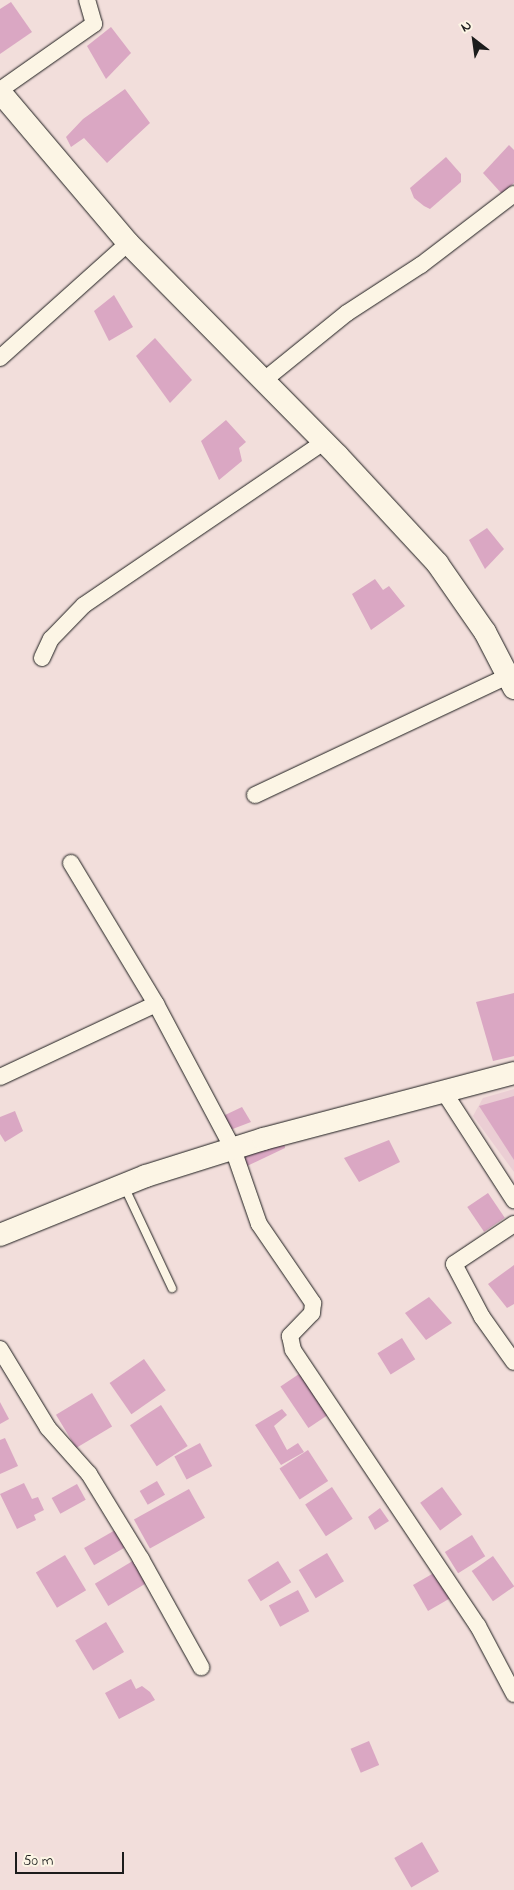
<!DOCTYPE html>
<html>
<head>
<meta charset="utf-8">
<style>
  body { margin:0 }
  #map { position:relative; width:514px; height:1890px; overflow:hidden; background:#f2dedb; font-family:"Indie Flower",sans-serif }
  div>[style] { position:absolute }
  [style*='--x'] { left:calc(var(--x)*1px); top:calc(var(--y)*1px); width:calc(var(--w)*1px); rotate:calc(var(--a)*1deg) }
  .built>* { inset:0; background:#ebced4 }
  .building>* { inset:0; background:#daa7c3; transform-origin:0 0 }
  .roads { filter:drop-shadow(0 0 1px #1c1c1c) drop-shadow(0 0 1px #1c1c1c) }
  .lane>* { height:8px; margin:-4px; padding:0 4px; transform-origin:4px; border-radius:4px; background:#fcf5e5 }
  .street>* { height:16px; margin:-8px; padding:0 8px; transform-origin:8px; border-radius:8px; background:#fcf5e5 }
  .secondary>* { height:22px; margin:-11px; padding:0 11px; transform-origin:11px; border-radius:11px; background:#fcf5e5 }
  span { translate:-50% -50%; white-space:nowrap; text-align:center; line-height:1.15; -webkit-text-stroke:4px #fcf5e5; paint-order:stroke }
  .north { position:absolute; left:449px; top:15px; width:50px; height:50px; -webkit-text-stroke:4px #fcf5e5; paint-order:stroke; rotate:330deg; font-size:14px; font-weight:700; line-height:20px; text-align:center; color:#1c1c1c }
  .north::after { content:''; display:block; margin:auto; width:18px; height:22px; background:#1c1c1c; clip-path:polygon(50% 0,100% 100%,50% 72%,0 100%) }
  .scale { position:absolute; left:15px; top:1852px; width:109px; height:22px; box-sizing:border-box; border:2px solid #1c1c1c; border-top:0; padding-left:6px; font-size:15px; line-height:18px; white-space:nowrap; color:#1c1c1c; -webkit-text-stroke:4px #fcf5e5; paint-order:stroke }
</style>
</head>
<body>
<div id="map">
  <div class="built">
    <div style="clip-path:polygon(514px 1089px,514px 1172px,473px 1116px,483px 1098px)"></div>
  </div>
  <div class="building">
    <div style="clip-path:polygon(11px 2px,32px 32px,0 54px,0 9px)"></div>
    <div style="clip-path:polygon(111px 27px,131px 53px,106px 79px,87px 46px)"></div>
    <div style="clip-path:polygon(125px 89px,150px 123px,107px 163px,84px 138px,71px 147px,66px 137px,83px 119px)"></div>
    <div style="clip-path:polygon(509px 145px,514px 150px,514px 183px,502px 194px,483px 173px)"></div>
    <div style="clip-path:polygon(446px 157px,461px 174px,461px 182px,430px 209px,424px 206px,414px 198px,410px 188px)"></div>
    <div style="clip-path:polygon(114px 295px,133px 327px,109px 341px,94px 311px)"></div>
    <div style="clip-path:polygon(155px 338px,192px 380px,170px 403px,136px 356px)"></div>
    <div style="clip-path:polygon(226px 420px,246px 442px,239px 448px,242px 461px,219px 480px,201px 441px)"></div>
    <div style="clip-path:polygon(487px 528px,504px 549px,485px 569px,469px 540px)"></div>
    <div style="clip-path:polygon(375px 579px,383px 590px,389px 586px,405px 606px,371px 630px,352px 594px)"></div>
    <div style="clip-path:polygon(514px 993px,514px 1056px,493px 1061px,476px 1002px)"></div>
    <div style="clip-path:polygon(514px 1096px,514px 1160px,479px 1106px)"></div>
    <div style="clip-path:polygon(242px 1107px,251px 1122px,230px 1130px,223px 1116px)"></div>
    <div style="clip-path:polygon(15px 1111px,23px 1131px,5px 1142px,0 1134px,0 1117px)"></div>
    <div style="clip-path:polygon(284px 1137px,285px 1148px,247px 1166px,240px 1149px)"></div>
    <div style="clip-path:polygon(389px 1140px,400px 1162px,359px 1182px,344px 1158px)"></div>
    <div style="left:488px;top:1193px;width:30px;height:25px;rotate:56deg"></div>
    <div style="clip-path:polygon(514px 1265px,514px 1304px,507px 1308px,488px 1284px)"></div>
    <div style="clip-path:polygon(429px 1297px,452px 1323px,426px 1340px,405px 1313px)"></div>
    <div style="left:402px;top:1338px;width:25px;height:29px;rotate:58deg"></div>
    <div style="left:144px;top:1359px;width:38px;height:42px;rotate:55deg"></div>
    <div style="left:302px;top:1372px;width:50px;height:26px;rotate:56deg"></div>
    <div style="left:92px;top:1393px;width:39px;height:42px;rotate:59deg"></div>
    <div style="clip-path:polygon(0 1402px,9px 1419px,0 1424px)"></div>
    <div style="left:161px;top:1405px;width:49px;height:37px;rotate:57deg"></div>
    <div style="clip-path:polygon(282px 1409px,287px 1415px,274px 1426px,287px 1450px,298px 1443px,304px 1452px,281px 1465px,255px 1425px)"></div>
    <div style="clip-path:polygon(5px 1438px,18px 1466px,0 1474px,0 1440px)"></div>
    <div style="left:200px;top:1443px;width:26px;height:29px;rotate:62deg"></div>
    <div style="left:308px;top:1450px;width:37px;height:34px;rotate:57deg"></div>
    <div style="left:157px;top:1481px;width:16px;height:20px;rotate:60deg"></div>
    <div style="clip-path:polygon(24px 1483px,32px 1499px,38px 1497px,44px 1510px,34px 1515px,36px 1520px,17px 1529px,0 1494px)"></div>
    <div style="left:77px;top:1484px;width:18px;height:29px;rotate:61deg"></div>
    <div style="left:332px;top:1487px;width:38px;height:32px;rotate:57deg"></div>
    <div style="left:442px;top:1487px;width:34px;height:27px;rotate:54deg"></div>
    <div style="left:189px;top:1489px;width:33px;height:63px;rotate:61deg"></div>
    <div style="clip-path:polygon(380px 1508px,389px 1521px,375px 1530px,368px 1517px)"></div>
    <div style="left:117px;top:1529px;width:20px;height:38px;rotate:60deg"></div>
    <div style="left:472px;top:1535px;width:25px;height:32px;rotate:58deg"></div>
    <div style="left:327px;top:1553px;width:33px;height:33px;rotate:59deg"></div>
    <div style="left:65px;top:1555px;width:41px;height:34px;rotate:59deg"></div>
    <div style="left:493px;top:1556px;width:37px;height:26px;rotate:55deg"></div>
    <div style="left:136px;top:1559px;width:26px;height:48px;rotate:59deg"></div>
    <div style="left:278px;top:1561px;width:25px;height:36px;rotate:58deg"></div>
    <div style="left:439px;top:1570px;width:30px;height:30px;rotate:60deg"></div>
    <div style="left:298px;top:1590px;width:24px;height:33px;rotate:62deg"></div>
    <div style="left:106px;top:1622px;width:35px;height:36px;rotate:59deg"></div>
    <div style="clip-path:polygon(131px 1679px,136px 1689px,142px 1686px,150px 1692px,155px 1700px,119px 1719px,105px 1693px)"></div>
    <div style="left:369px;top:1741px;width:26px;height:20px;rotate:67deg"></div>
    <div style="left:422px;top:1842px;width:34px;height:32px;rotate:60deg"></div>
  </div>
  <div class="roads">
    <div class="lane">
      <div style="--x:124;--y:1186;--w:113;--a:64.8"></div>
    </div>
    <div class="street">
      <div style="--x:0;--y:90;--w:115;--a:-35.1"></div>
      <div style="--x:94;--y:24;--w:25;--a:-106"></div>
      <div style="--x:0;--y:358;--w:172;--a:-41.9"></div>
      <div style="--x:263;--y:381;--w:108;--a:-39"></div>
      <div style="--x:347;--y:313;--w:88;--a:-33"></div>
      <div style="--x:421;--y:265;--w:117;--a:-37.4"></div>
      <div style="--x:42;--y:658;--w:21;--a:-65"></div>
      <div style="--x:51;--y:639;--w:47;--a:-45.9"></div>
      <div style="--x:84;--y:605;--w:290;--a:-34.2"></div>
      <div style="--x:255;--y:795;--w:280;--a:-25.2"></div>
      <div style="--x:71;--y:863;--w:165;--a:58.9"></div>
      <div style="--x:156;--y:1004;--w:164;--a:62"></div>
      <div style="--x:233;--y:1149;--w:79;--a:70.9"></div>
      <div style="--x:259;--y:1224;--w:96;--a:55.6"></div>
      <div style="--x:313;--y:1303;--w:10;--a:96"></div>
      <div style="--x:312;--y:1313;--w:32;--a:134"></div>
      <div style="--x:290;--y:1336;--w:14;--a:78"></div>
      <div style="--x:293;--y:1350;--w:332;--a:56.2"></div>
      <div style="--x:478;--y:1626;--w:77;--a:62.1"></div>
      <div style="--x:0;--y:1077;--w:172;--a:-25.1"></div>
      <div style="--x:444;--y:1092;--w:129;--a:57.1"></div>
      <div style="--x:514;--y:1224;--w:72;--a:146.3"></div>
      <div style="--x:454;--y:1264;--w:60;--a:62.2"></div>
      <div style="--x:482;--y:1317;--w:55;--a:54.6"></div>
      <div style="--x:0;--y:1349;--w:92;--a:58.7"></div>
      <div style="--x:48;--y:1428;--w:62;--a:48.3"></div>
      <div style="--x:89;--y:1474;--w:100;--a:58.5"></div>
      <div style="--x:141;--y:1559;--w:124;--a:60.9"></div>
    </div>
    <div class="secondary">
      <div style="--x:0;--y:92;--w:198;--a:49.7"></div>
      <div style="--x:128;--y:243;--w:299;--a:45.4"></div>
      <div style="--x:338;--y:456;--w:146;--a:47.2"></div>
      <div style="--x:437;--y:563;--w:84;--a:55.2"></div>
      <div style="--x:485;--y:632;--w:63;--a:62.6"></div>
      <div style="--x:0;--y:1235;--w:157;--a:-22"></div>
      <div style="--x:146;--y:1176;--w:123;--a:-17.5"></div>
      <div style="--x:263;--y:1139;--w:260;--a:-14.7"></div>
    </div>
  </div>
  <div class="north">N</div>
  <div class="scale">50 m</div>
</div>
</body>
</html>
